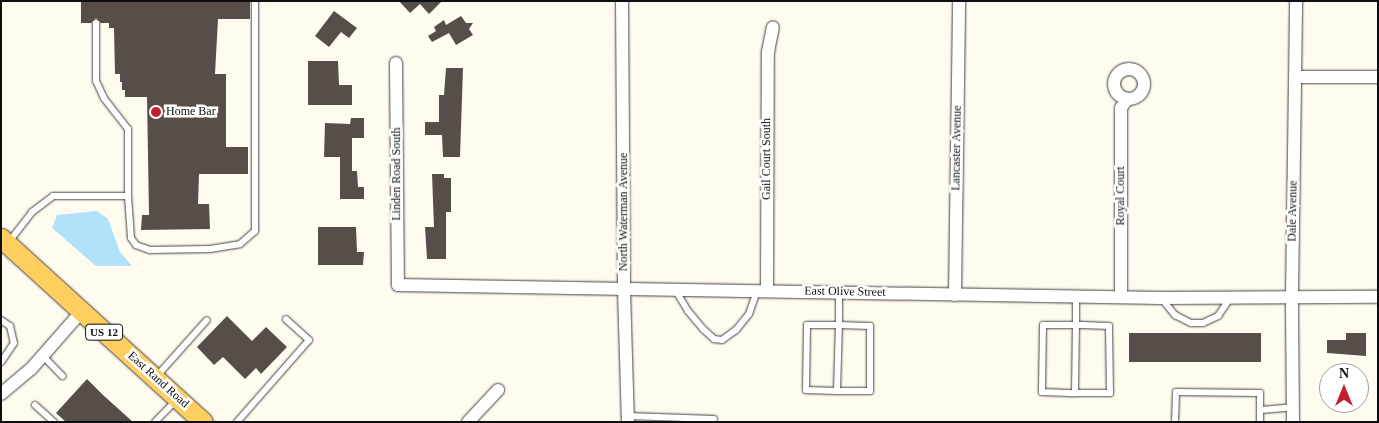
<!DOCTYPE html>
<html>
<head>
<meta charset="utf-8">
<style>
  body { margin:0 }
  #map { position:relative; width:1379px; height:423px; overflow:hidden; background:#fffbee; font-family:"Times New Roman",serif }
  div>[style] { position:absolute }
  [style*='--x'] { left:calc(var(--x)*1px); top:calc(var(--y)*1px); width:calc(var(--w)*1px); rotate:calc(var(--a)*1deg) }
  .water>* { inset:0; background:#b1e2f9 }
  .building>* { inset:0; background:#574e4a; transform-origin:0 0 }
  .roads { filter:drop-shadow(0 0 1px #414141) drop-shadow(0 0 1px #414141) }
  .lane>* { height:6px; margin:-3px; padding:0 3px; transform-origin:3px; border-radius:3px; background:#fff }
  .street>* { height:12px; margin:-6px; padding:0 6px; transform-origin:6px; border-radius:6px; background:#fff }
  .street>.ring { margin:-6px; padding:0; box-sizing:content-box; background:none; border:12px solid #fff; border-radius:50% }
  .primary>* { height:19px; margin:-9.5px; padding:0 9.5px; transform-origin:9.5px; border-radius:9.5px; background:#fece5f }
  .dots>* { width:14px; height:14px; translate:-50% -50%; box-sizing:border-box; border:2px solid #fff; border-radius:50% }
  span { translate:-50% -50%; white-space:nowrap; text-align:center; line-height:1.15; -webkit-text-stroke:5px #fff; paint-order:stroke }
  .shield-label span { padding:1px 4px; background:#fff; border:1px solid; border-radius:4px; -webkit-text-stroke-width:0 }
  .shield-label { font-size:11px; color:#0e0e0e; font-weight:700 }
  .poi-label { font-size:12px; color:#0e0e0e }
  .left { translate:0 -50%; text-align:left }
  .street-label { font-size:12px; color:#0e0e0e }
  .frame { position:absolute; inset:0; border:2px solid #0e0e0e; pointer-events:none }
  .north { position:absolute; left:1319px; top:363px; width:50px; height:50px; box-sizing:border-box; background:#fff; border:1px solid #9f9f9f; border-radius:50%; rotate:0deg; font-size:14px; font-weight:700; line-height:20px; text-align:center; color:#0e0e0e }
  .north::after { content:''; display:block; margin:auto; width:18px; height:22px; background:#c41f31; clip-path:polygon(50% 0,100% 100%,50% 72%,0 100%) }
</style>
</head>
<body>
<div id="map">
  <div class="water">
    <div style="clip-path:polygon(97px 211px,108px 219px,120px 252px,132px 266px,96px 266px,52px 228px,57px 215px)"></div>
  </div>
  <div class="building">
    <div style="clip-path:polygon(81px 1px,250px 1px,250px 19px,218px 19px,215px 74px,226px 74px,226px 147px,248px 147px,248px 174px,199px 174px,198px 204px,209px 204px,210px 229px,141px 230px,142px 215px,149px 215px,147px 97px,125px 97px,125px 90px,122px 90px,122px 82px,120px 82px,120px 74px,115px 74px,114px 28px,109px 28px,109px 23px,101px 23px,96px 18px,91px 23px,81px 23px)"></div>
    <div style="clip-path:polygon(399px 1px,442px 1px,429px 14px,420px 4px,410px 13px)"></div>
    <div style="clip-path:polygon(334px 11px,357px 28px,349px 38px,341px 32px,329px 47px,315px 36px)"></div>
    <div style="clip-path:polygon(461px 16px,466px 23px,473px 23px,469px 29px,473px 35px,456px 45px,449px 33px,432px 42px,428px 36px,436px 31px,434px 27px,444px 20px,446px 25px)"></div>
    <div style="clip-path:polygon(308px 61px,338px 61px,339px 85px,352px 85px,352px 105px,308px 105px)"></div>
    <div style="clip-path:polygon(446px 68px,463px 68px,460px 157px,443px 157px,442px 135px,425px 135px,425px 122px,439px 122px,439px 95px,444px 95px)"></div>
    <div style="clip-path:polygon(351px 118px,364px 118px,364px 138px,352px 138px,352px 171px,357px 171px,358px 187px,364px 187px,364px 199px,340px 199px,340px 157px,324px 157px,325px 123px,350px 124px)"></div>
    <div style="clip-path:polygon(432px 174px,444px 174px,444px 178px,451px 178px,451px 212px,446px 212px,446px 259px,427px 259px,425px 227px,434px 227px)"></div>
    <div style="clip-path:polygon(318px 227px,356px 227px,357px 252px,364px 252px,363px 265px,318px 265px)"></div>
    <div style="clip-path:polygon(227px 316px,252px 341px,266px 327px,287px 347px,261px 374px,256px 368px,245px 379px,223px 357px,214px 365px,197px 347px)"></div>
    <div style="left:1129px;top:333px;width:132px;height:29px"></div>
    <div style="clip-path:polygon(1346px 333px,1366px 333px,1366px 356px,1327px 353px,1327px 340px,1346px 340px)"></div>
    <div style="clip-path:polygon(87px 379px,103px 395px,133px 422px,66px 422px,56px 413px)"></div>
  </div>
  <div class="roads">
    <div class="lane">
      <div style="--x:128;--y:196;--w:42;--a:85.9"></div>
      <div style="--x:131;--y:238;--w:9;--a:54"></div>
      <div style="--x:136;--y:245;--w:15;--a:20"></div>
      <div style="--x:150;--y:250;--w:60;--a:-1"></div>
      <div style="--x:210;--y:249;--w:30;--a:-9"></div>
      <div style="--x:240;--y:244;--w:20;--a:-41"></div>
      <div style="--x:255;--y:231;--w:230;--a:-90"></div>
      <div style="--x:8;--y:243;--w:39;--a:-52"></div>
      <div style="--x:32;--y:212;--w:26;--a:-37"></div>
      <div style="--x:53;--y:196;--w:75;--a:0"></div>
      <div style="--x:128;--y:196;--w:67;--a:-90"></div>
      <div style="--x:128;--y:129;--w:39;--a:-128"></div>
      <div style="--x:104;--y:98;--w:19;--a:-115"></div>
      <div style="--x:96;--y:81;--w:58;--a:-90"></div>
      <div style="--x:676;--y:291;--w:23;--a:59"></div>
      <div style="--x:688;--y:311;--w:23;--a:50"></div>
      <div style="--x:703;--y:329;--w:15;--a:42"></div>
      <div style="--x:714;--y:339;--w:8;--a:7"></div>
      <div style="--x:722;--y:340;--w:17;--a:-36"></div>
      <div style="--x:736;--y:330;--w:21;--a:-51"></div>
      <div style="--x:749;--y:314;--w:24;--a:-71"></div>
      <div style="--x:1162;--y:299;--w:21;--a:51"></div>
      <div style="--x:1175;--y:315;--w:18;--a:27"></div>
      <div style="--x:1191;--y:323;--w:12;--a:0"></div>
      <div style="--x:1203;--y:323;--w:17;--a:-25"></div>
      <div style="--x:1218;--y:316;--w:22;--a:-56"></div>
      <div style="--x:1;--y:320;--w:11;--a:34"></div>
      <div style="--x:10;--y:326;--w:17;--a:77"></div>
      <div style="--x:14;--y:343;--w:23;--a:124"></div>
      <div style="--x:43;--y:356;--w:28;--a:46"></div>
      <div style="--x:156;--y:377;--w:76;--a:-48.2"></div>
      <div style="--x:837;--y:391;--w:66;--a:-88.3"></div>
      <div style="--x:839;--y:325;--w:31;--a:2"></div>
      <div style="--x:870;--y:326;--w:65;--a:90"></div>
      <div style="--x:870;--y:391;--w:33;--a:180"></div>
      <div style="--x:837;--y:391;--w:31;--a:-178"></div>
      <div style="--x:806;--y:390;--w:65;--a:-89.1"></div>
      <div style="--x:807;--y:325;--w:32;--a:0"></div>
      <div style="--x:839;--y:325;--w:33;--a:-90"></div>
      <div style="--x:1075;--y:393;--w:35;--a:0"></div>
      <div style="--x:1110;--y:393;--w:67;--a:-90.9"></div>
      <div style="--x:1109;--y:326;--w:33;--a:-178"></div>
      <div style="--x:1076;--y:325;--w:33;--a:180"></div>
      <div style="--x:1043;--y:325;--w:67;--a:90.9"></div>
      <div style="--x:1042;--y:392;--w:33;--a:2"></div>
      <div style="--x:1075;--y:393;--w:68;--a:-89.2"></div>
      <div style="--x:1076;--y:325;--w:29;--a:-90"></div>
      <div style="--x:35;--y:405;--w:25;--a:42"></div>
      <div style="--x:1261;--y:410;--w:32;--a:-5"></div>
      <div style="--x:628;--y:416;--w:86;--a:2"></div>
      <div style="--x:155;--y:422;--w:32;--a:-46"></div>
      <div style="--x:237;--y:422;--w:109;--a:-48.7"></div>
      <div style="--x:309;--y:340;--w:31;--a:-138"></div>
      <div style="--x:1175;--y:422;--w:30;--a:-88"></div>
      <div style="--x:1176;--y:392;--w:84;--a:0.7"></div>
      <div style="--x:1260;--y:393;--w:29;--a:90"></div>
    </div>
    <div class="street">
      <div style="--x:622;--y:1;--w:289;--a:89.6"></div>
      <div style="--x:624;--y:290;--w:132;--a:88.3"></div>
      <div style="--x:396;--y:63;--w:222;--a:89.5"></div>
      <div style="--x:398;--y:285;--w:763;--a:0.98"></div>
      <div style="--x:1161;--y:298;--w:217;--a:-0.3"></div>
      <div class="ring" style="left:1114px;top:69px;width:18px;height:18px"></div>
      <div style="--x:1296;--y:77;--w:82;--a:0"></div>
      <div style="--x:767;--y:291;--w:239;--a:-89.8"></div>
      <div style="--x:768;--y:52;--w:25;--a:-79"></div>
      <div style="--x:955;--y:295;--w:294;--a:-89.2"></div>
      <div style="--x:1121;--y:296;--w:188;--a:-90"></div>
      <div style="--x:1121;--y:108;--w:11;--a:-56"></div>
      <div style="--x:1;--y:394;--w:39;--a:-40"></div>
      <div style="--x:31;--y:369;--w:77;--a:-48.7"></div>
      <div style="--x:468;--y:422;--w:44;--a:-46.8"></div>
      <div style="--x:1293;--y:422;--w:126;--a:-90.5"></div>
      <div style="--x:1292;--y:296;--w:295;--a:-89.2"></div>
    </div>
    <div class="primary">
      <div style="--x:1;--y:238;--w:273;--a:42.3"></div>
    </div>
  </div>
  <div class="dots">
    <div style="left:156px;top:112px;background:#c41f31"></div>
  </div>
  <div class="shield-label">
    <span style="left:104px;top:332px">US 12</span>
  </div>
  <div class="poi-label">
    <span class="left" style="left:166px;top:112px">Home Bar</span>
  </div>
  <div class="street-label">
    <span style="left:957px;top:148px;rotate:-89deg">Lancaster Avenue</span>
    <span style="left:767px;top:159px;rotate:-90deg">Gail Court South</span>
    <span style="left:397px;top:174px;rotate:-90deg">Linden Road South</span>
    <span style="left:1121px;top:196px;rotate:-90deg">Royal Court</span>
    <span style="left:1293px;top:211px;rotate:-89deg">Dale Avenue</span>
    <span style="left:624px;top:212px;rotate:-90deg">North Waterman Avenue</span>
    <span style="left:845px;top:292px;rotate:1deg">East Olive Street</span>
    <span style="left:158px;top:380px;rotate:42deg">East Rand Road</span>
  </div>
  <div class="frame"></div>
  <div class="north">N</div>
</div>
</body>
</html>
